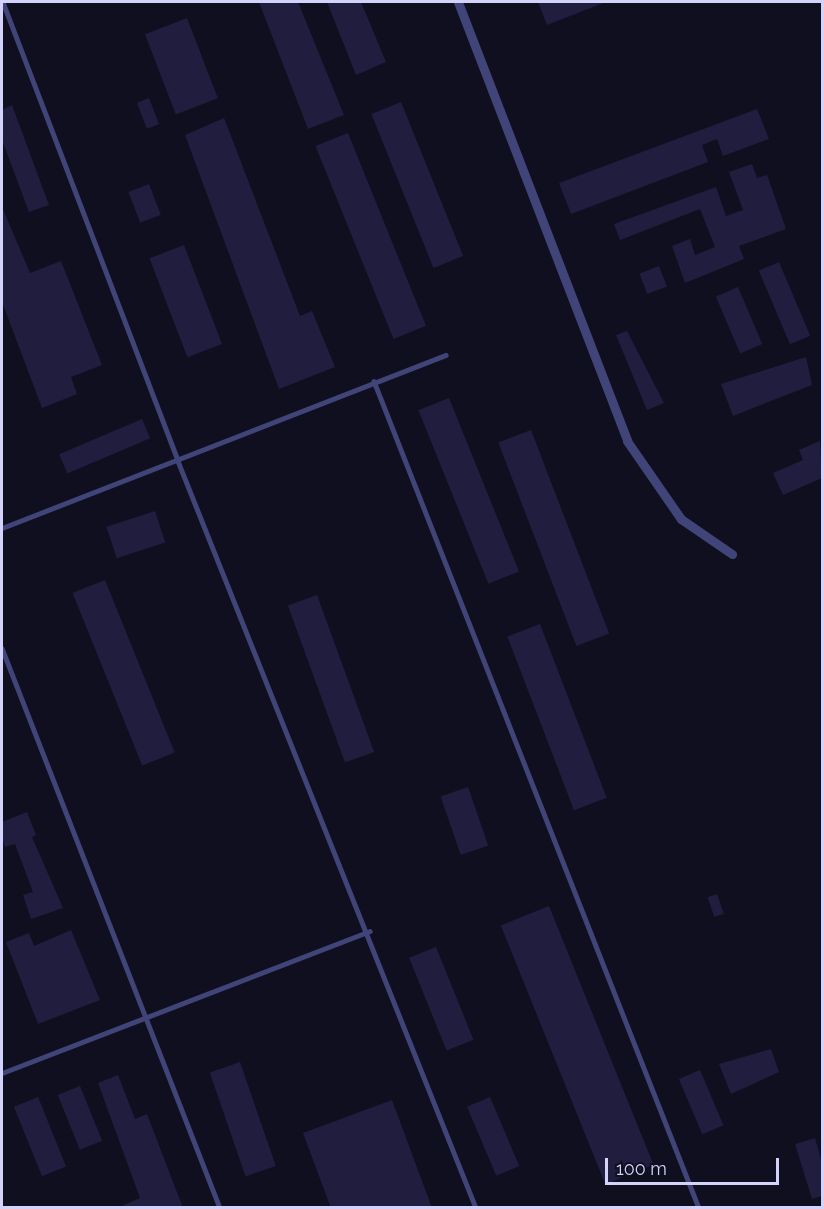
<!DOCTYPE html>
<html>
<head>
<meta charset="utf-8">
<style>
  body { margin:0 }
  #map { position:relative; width:824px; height:1209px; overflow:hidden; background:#100f1f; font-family:Raleway,sans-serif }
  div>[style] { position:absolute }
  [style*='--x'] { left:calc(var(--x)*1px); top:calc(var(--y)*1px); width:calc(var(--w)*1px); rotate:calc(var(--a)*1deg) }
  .building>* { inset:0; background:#201d3e; transform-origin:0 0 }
  .service>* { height:4.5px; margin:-2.25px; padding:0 2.25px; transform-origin:2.25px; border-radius:2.25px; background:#404478 }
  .minor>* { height:9px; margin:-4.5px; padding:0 4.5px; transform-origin:4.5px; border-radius:4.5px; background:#404478 }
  span { translate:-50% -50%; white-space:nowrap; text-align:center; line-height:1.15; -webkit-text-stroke:4.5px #100f1f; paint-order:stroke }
  .frame { position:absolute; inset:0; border:3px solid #d2d2fa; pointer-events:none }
  .scale { position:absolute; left:605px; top:1158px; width:174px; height:27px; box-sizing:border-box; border:3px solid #d2d2fa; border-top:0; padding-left:8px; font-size:18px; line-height:21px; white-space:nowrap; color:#d2d2fa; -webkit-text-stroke:4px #100f1f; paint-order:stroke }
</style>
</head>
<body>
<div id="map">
  <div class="building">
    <div style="clip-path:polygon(259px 2px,298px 2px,344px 115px,308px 129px)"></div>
    <div style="clip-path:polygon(327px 2px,361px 2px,386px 62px,356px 75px)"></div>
    <div style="clip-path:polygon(538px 2px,606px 2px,547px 25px)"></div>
    <div style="left:187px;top:18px;width:86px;height:45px;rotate:69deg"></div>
    <div style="left:149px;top:98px;width:28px;height:13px;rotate:69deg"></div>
    <div style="left:401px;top:102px;width:166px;height:32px;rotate:68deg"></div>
    <div style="clip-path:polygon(12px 105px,49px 205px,29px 212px,2px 140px,2px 110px)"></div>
    <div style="clip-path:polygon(757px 109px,769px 139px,723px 156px,717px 139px,702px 145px,708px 162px,571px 214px,559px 183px)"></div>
    <div style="clip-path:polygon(224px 118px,300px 316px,312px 311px,335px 367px,279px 389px,185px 135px)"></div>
    <div style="left:348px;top:133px;width:208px;height:35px;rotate:68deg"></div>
    <div style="clip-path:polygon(752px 164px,757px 178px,767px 175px,786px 229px,739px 246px,744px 259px,685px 283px,672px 246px,690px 239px,695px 255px,715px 247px,700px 209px,620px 240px,614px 224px,716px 187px,726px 216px,743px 210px,729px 172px)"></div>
    <div style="left:149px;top:184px;width:33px;height:22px;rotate:69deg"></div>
    <div style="clip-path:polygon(2px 207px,30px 273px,61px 261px,102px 365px,71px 377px,77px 394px,42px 408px,2px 302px)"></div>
    <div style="left:184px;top:245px;width:106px;height:37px;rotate:69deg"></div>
    <div style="left:779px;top:262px;width:80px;height:22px;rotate:67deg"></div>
    <div style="left:659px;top:266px;width:22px;height:21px;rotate:69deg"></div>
    <div style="left:738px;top:287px;width:62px;height:24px;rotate:67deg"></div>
    <div style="clip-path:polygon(627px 331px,664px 403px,647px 410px,616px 335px)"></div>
    <div style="clip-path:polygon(806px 357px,812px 385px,733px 416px,721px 384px)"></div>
    <div style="left:449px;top:398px;width:187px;height:33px;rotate:68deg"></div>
    <div style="left:142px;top:419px;width:21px;height:90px;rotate:67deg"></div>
    <div style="left:531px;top:430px;width:218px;height:35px;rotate:69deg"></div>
    <div style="clip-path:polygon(820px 441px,822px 478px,783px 495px,773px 473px,803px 460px,799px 450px)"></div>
    <div style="left:155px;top:511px;width:33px;height:51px;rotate:72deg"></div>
    <div style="left:105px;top:580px;width:186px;height:35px;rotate:68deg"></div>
    <div style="left:317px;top:595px;width:167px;height:31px;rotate:70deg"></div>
    <div style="left:540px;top:624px;width:186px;height:35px;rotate:69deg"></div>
    <div style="left:468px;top:787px;width:62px;height:29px;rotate:71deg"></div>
    <div style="clip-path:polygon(27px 812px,36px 835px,32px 837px,63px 908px,31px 919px,23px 895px,33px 892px,15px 844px,5px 847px,2px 838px,2px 822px)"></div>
    <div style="left:717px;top:894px;width:21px;height:10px;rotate:71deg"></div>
    <div style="left:549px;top:906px;width:279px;height:52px;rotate:68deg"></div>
    <div style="clip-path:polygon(71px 930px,100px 1000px,38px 1024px,6px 942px,29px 933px,34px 946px)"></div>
    <div style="left:436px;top:947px;width:100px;height:29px;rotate:68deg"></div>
    <div style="clip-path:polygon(771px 1049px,779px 1072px,731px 1094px,719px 1064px)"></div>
    <div style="left:240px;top:1062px;width:110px;height:32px;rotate:71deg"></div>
    <div style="left:700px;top:1070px;width:60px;height:23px;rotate:67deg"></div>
    <div style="clip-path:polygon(118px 1075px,135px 1119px,147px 1114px,183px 1208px,117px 1208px,140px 1198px,98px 1083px)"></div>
    <div style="left:80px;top:1086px;width:59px;height:24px;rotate:68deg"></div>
    <div style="left:38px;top:1097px;width:75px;height:26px;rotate:68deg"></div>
    <div style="left:490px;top:1097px;width:75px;height:25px;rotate:67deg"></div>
    <div style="clip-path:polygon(392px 1100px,432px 1208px,331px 1208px,303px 1133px)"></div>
    <div style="clip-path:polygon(815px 1138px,822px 1163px,822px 1196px,812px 1199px,795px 1144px)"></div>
  </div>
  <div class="service">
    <div style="--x:3;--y:2;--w:491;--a:69.1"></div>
    <div style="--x:178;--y:461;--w:804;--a:68.25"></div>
    <div style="--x:374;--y:381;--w:889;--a:68.55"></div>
    <div style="--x:2;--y:528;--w:476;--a:-21.3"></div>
    <div style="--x:2;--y:648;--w:601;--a:68.73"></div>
    <div style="--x:2;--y:1073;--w:394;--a:-21.1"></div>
  </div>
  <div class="minor">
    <div style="--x:458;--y:2;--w:470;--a:68.9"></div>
    <div style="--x:627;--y:441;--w:95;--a:55.3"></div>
    <div style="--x:681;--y:519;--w:62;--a:34.5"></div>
  </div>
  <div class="frame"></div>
  <div class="scale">100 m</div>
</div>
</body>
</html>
